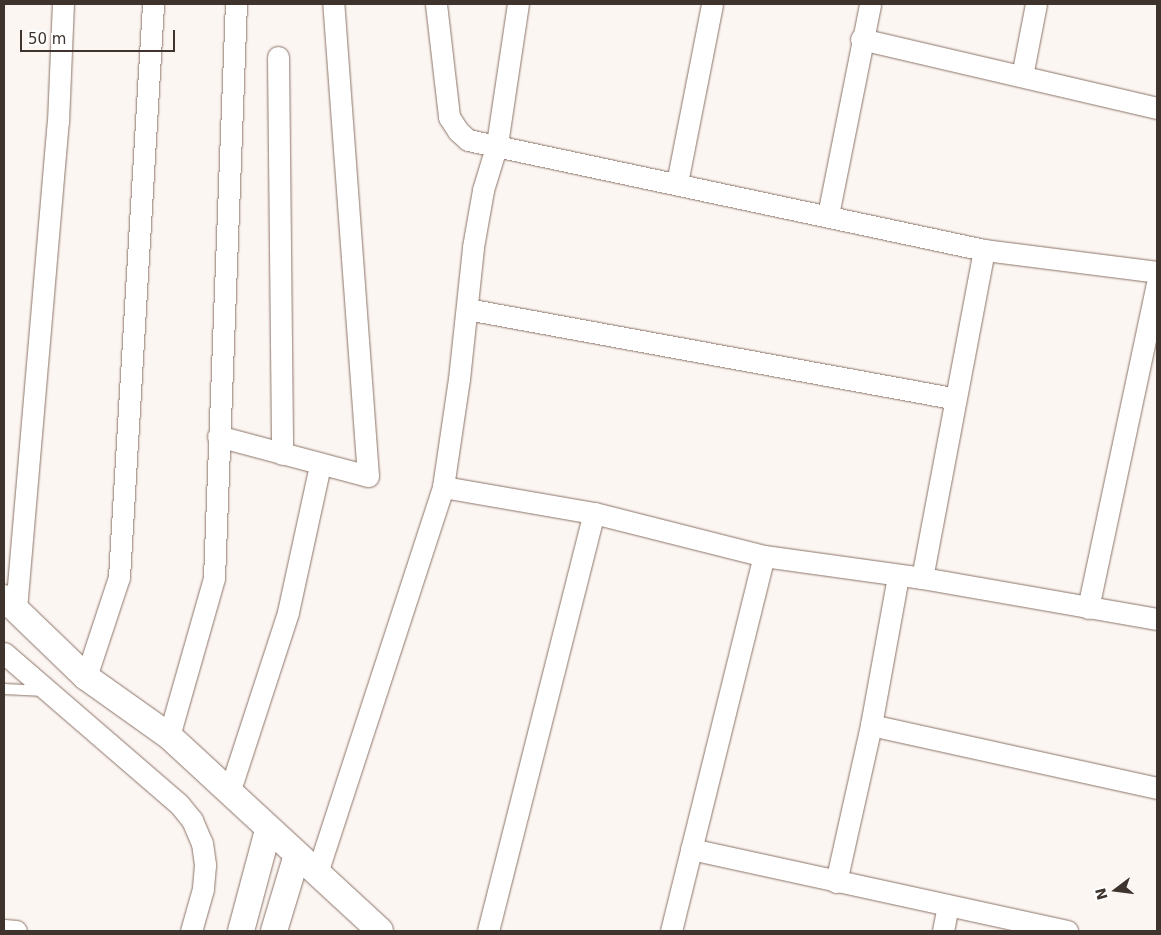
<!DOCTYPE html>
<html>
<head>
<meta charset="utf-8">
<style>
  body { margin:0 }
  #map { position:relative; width:1161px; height:935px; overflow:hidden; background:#fcf6f3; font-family:"DejaVu Sans",sans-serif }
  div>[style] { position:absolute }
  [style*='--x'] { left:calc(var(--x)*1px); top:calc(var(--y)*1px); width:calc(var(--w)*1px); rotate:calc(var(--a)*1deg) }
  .roads { filter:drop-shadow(0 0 1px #8c7467) drop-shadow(0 0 1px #8c7467) }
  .service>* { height:10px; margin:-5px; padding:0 5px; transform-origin:5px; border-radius:5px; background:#fff }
  .minor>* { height:21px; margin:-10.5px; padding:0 10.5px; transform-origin:10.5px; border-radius:10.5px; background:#fff }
  .tertiary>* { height:26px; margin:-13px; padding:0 13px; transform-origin:13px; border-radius:13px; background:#fff }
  span { translate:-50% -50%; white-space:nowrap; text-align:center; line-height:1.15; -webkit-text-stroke:4px #fff; paint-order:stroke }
  .frame { position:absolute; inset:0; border:5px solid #3e332d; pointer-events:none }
  .north { position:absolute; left:1091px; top:865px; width:50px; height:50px; -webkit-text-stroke:4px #fff; paint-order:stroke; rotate:255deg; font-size:14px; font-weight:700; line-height:20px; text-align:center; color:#3e332d }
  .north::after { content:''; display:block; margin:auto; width:18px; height:22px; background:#3e332d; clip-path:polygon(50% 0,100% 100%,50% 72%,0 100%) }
  .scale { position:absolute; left:20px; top:30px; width:155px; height:22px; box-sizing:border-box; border:2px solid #3e332d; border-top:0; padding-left:6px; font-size:15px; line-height:18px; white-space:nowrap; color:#3e332d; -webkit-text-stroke:4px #fff; paint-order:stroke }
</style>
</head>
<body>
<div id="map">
  <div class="roads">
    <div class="service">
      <div style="--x:4;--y:689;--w:41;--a:2.8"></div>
    </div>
    <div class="minor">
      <div style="--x:436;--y:4;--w:114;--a:83.4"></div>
      <div style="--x:449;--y:117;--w:17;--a:57"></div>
      <div style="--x:458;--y:131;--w:13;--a:42"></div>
      <div style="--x:468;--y:140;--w:528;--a:12.03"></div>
      <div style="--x:984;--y:250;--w:174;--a:7.2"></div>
      <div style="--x:861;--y:39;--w:304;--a:13.1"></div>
      <div style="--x:278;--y:57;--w:397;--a:89.4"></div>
      <div style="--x:1022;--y:76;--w:73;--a:-79"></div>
      <div style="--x:677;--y:183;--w:182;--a:-78.9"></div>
      <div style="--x:828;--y:215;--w:215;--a:-78.7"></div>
      <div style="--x:467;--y:309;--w:496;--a:10.4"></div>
      <div style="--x:218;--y:436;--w:155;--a:14.9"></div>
      <div style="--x:368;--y:476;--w:473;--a:-94.2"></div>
      <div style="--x:443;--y:487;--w:153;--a:9.8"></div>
      <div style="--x:594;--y:513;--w:175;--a:14.2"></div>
      <div style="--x:764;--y:556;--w:160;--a:7.9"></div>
      <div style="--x:922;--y:578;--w:239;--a:9.9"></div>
      <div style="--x:922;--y:578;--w:334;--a:-79.3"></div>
      <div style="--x:1088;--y:608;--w:331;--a:-78"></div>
      <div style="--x:16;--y:609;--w:489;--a:-85.1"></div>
      <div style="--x:58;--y:122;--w:118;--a:-87.6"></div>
      <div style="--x:4;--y:653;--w:231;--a:40.8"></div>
      <div style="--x:179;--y:804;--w:21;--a:51"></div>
      <div style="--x:192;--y:820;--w:25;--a:67"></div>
      <div style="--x:202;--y:843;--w:22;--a:82"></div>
      <div style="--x:205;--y:865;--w:24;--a:95"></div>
      <div style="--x:203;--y:889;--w:44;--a:105.9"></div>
      <div style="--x:86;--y:677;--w:105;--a:-71.7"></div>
      <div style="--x:119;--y:577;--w:574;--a:-86.6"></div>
      <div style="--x:871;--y:725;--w:293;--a:12.4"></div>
      <div style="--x:169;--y:736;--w:164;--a:-74.1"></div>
      <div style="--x:214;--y:578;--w:574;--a:-87.81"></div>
      <div style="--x:229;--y:793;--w:190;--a:-71.9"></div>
      <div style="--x:288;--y:612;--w:150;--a:-77.7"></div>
      <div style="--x:691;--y:849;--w:385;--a:12.3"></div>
      <div style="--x:317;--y:873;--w:406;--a:-71.9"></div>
      <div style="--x:443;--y:487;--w:109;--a:-81.6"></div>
      <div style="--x:459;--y:379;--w:133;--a:-83.9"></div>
      <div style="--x:473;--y:247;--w:58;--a:-80"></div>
      <div style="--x:483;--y:190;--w:48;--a:-73.1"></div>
      <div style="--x:497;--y:144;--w:142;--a:-81.5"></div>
      <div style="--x:836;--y:882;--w:161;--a:-77.4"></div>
      <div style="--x:871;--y:725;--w:151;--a:-79.7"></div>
      <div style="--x:4;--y:930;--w:12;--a:5"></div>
      <div style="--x:488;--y:931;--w:431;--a:-75.8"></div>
      <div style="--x:671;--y:931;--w:386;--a:-76.1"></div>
      <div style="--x:943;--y:931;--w:25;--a:-79"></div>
    </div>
    <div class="tertiary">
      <div style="--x:4;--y:598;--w:114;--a:43.9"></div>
      <div style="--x:86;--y:677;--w:102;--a:35.4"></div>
      <div style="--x:169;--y:736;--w:287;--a:42.7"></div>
      <div style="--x:241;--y:931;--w:105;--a:-75"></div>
      <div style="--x:274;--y:931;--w:79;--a:-73.2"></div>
    </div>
  </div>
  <div class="frame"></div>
  <div class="north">N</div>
  <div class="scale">50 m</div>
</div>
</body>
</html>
